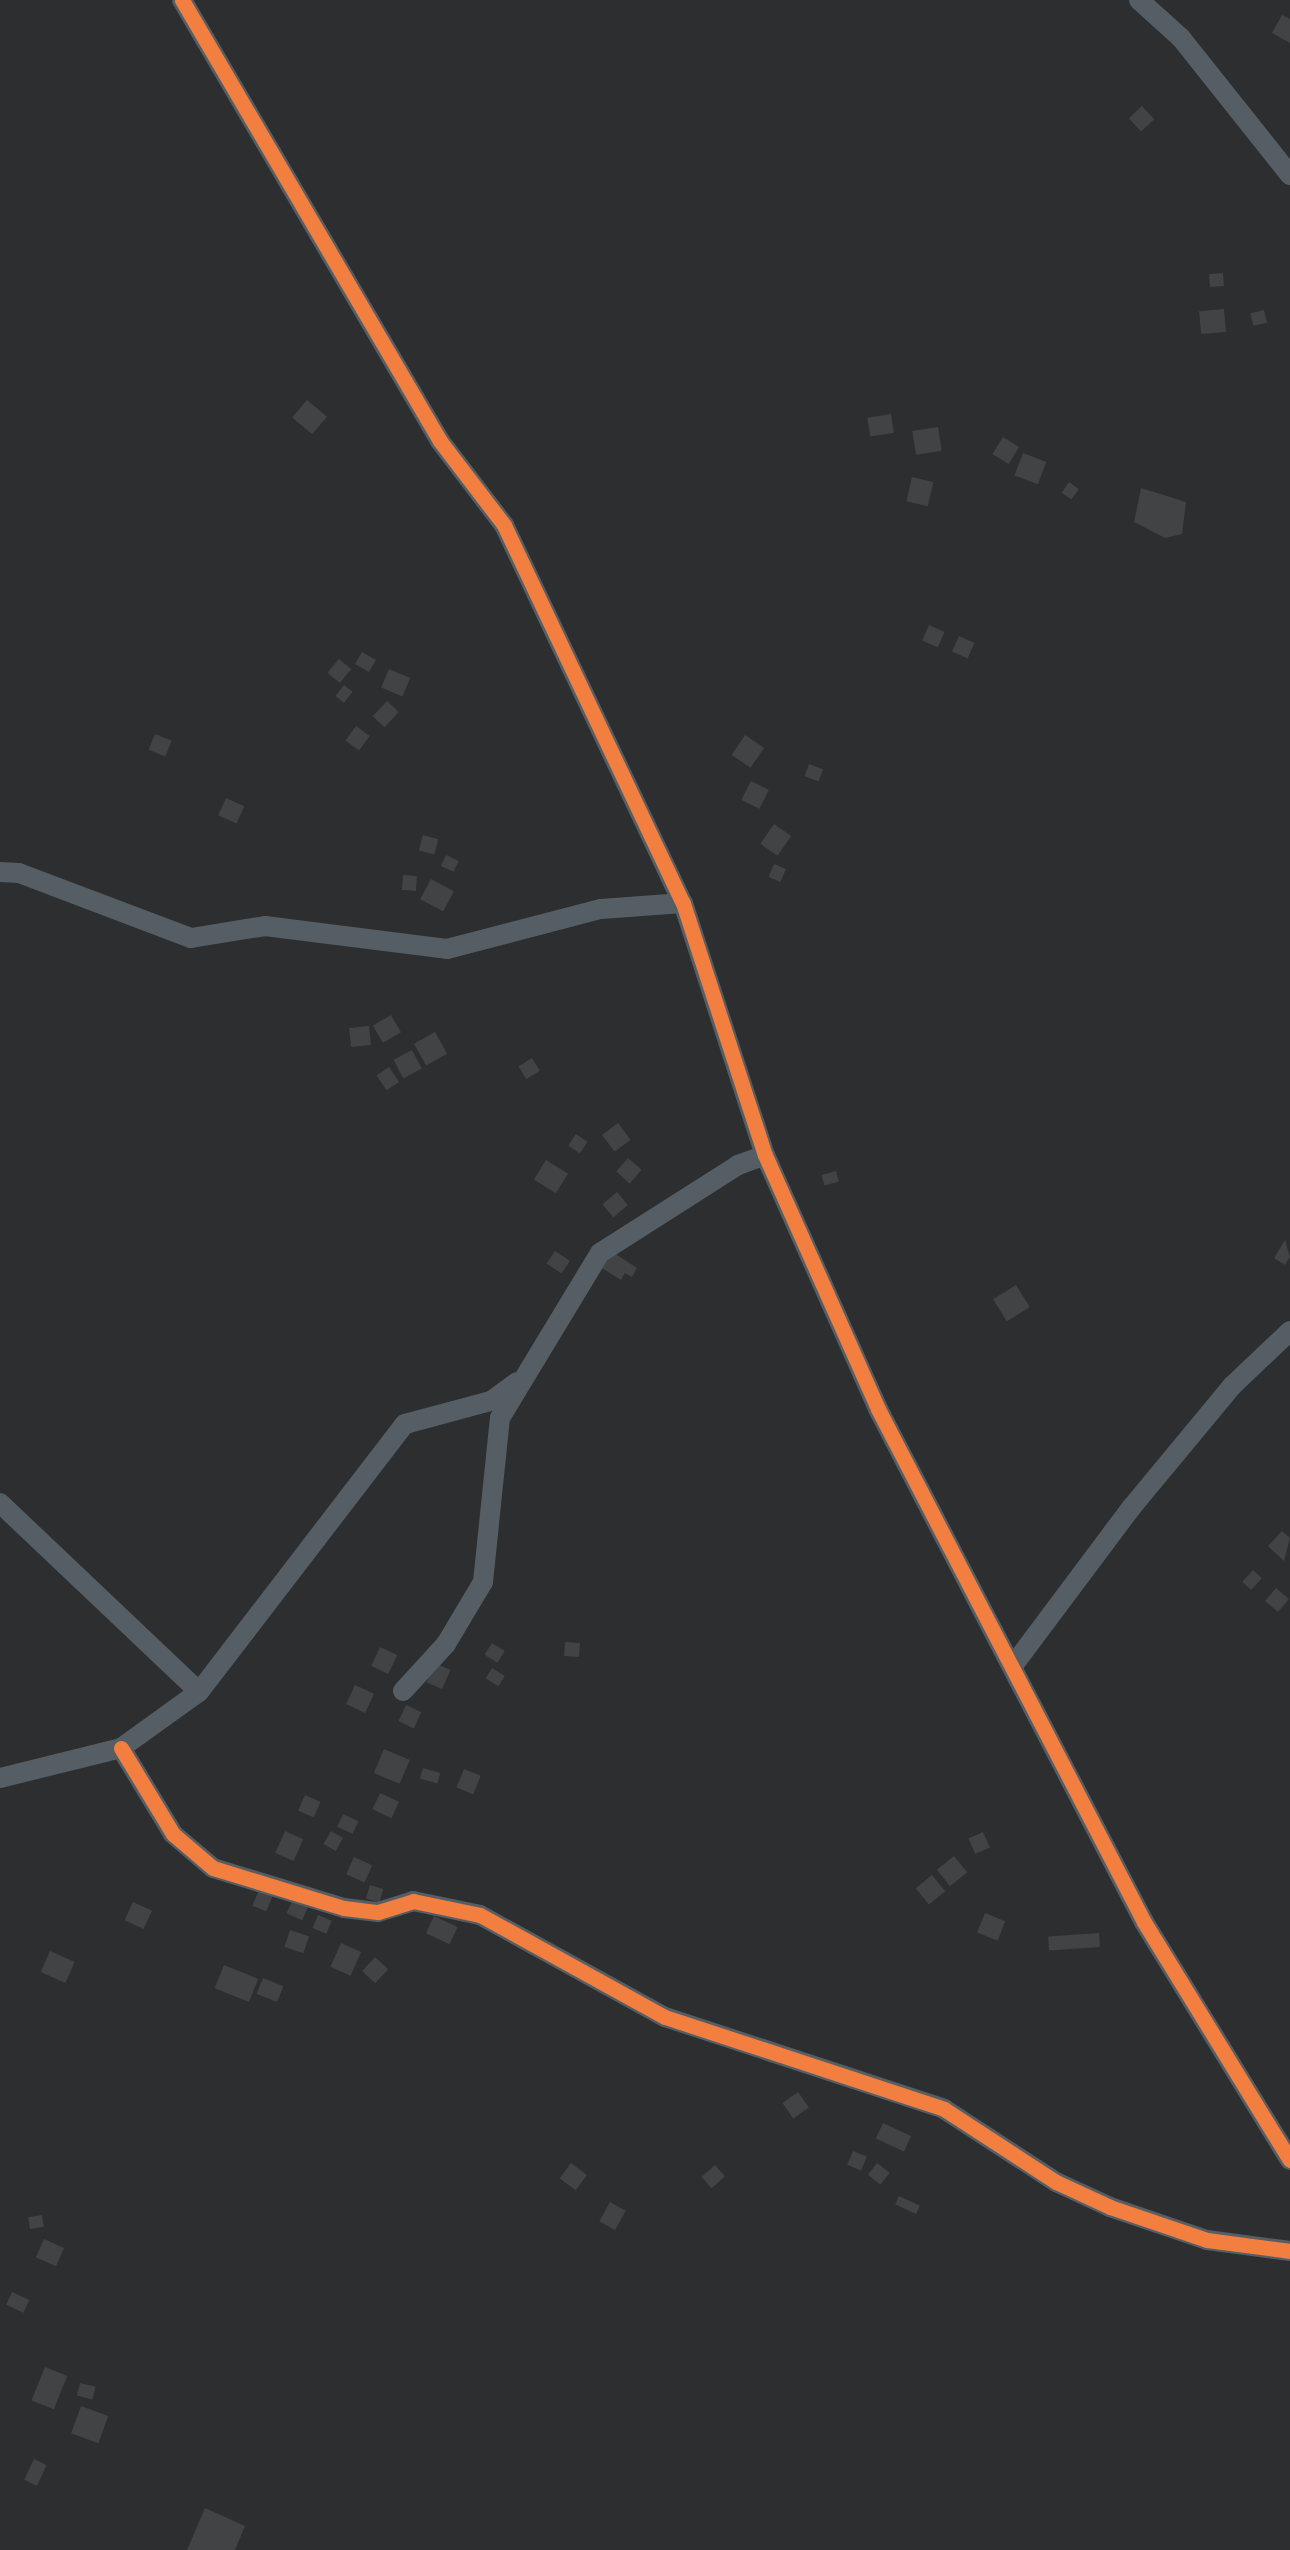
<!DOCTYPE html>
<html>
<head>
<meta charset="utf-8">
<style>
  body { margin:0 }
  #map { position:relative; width:1290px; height:2550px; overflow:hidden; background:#2c2e2f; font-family:"IBM Plex Serif",serif }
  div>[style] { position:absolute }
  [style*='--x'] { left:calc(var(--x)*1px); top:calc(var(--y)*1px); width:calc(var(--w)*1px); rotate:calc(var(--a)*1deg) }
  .building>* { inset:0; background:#424344; transform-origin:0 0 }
  .street>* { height:20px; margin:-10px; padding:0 10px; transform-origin:10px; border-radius:10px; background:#555e64 }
  .cycleway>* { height:15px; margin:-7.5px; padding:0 7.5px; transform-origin:7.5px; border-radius:7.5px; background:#f27e40 }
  span { translate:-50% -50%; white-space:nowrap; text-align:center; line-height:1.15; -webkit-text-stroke:8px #212426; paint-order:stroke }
</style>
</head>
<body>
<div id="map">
  <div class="building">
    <div style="clip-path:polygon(1282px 15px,1290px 19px,1290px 43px,1272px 33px)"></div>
    <div style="left:1142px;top:106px;width:18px;height:18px;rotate:47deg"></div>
    <div style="left:1223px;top:273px;width:13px;height:14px;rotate:86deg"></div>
    <div style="left:1224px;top:309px;width:23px;height:25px;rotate:85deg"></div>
    <div style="left:1264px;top:310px;width:13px;height:14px;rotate:77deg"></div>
    <div style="left:307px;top:400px;width:26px;height:23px;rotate:40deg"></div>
    <div style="left:891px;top:414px;width:19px;height:24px;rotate:81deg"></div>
    <div style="left:938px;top:427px;width:24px;height:26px;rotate:81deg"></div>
    <div style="left:1003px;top:437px;width:19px;height:20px;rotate:32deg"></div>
    <div style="left:1023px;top:453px;width:25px;height:24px;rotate:21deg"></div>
    <div style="left:912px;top:477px;width:22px;height:25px;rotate:13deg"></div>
    <div style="left:1069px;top:482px;width:12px;height:13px;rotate:35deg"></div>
    <div style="clip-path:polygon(1141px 488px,1186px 502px,1182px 534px,1165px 538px,1134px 522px)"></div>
    <div style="left:929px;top:625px;width:17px;height:17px;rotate:24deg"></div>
    <div style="left:959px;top:636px;width:17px;height:17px;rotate:24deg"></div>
    <div style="left:362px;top:652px;width:16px;height:14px;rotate:30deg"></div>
    <div style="left:339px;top:659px;width:16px;height:18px;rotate:40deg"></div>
    <div style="left:389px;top:669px;width:23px;height:20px;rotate:23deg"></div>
    <div style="left:344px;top:685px;width:11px;height:14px;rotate:38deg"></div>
    <div style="left:387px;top:701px;width:16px;height:21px;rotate:43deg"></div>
    <div style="left:356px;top:726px;width:17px;height:18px;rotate:36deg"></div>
    <div style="left:155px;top:734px;width:18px;height:17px;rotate:22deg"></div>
    <div style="left:745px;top:735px;width:23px;height:24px;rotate:34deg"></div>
    <div style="left:809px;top:764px;width:15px;height:13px;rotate:20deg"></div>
    <div style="left:751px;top:781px;width:20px;height:21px;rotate:27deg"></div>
    <div style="left:226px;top:798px;width:20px;height:19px;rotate:24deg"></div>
    <div style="left:774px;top:824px;width:21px;height:24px;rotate:35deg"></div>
    <div style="left:423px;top:835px;width:16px;height:16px;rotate:15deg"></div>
    <div style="left:446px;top:855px;width:14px;height:12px;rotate:25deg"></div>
    <div style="left:774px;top:864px;width:13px;height:14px;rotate:23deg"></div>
    <div style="left:403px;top:875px;width:14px;height:15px;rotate:4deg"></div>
    <div style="left:431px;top:879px;width:26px;height:23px;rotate:28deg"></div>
    <div style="left:391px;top:1015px;width:20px;height:21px;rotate:60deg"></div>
    <div style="left:369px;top:1026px;width:19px;height:20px;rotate:84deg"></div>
    <div style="left:435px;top:1032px;width:25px;height:24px;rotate:61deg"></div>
    <div style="left:412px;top:1050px;width:21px;height:21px;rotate:62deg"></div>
    <div style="left:532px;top:1058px;width:15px;height:16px;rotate:58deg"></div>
    <div style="left:389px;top:1067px;width:18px;height:15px;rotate:56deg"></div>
    <div style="left:618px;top:1123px;width:21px;height:20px;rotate:53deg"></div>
    <div style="left:576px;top:1134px;width:14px;height:14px;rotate:34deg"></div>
    <div style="left:628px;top:1158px;width:18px;height:18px;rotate:41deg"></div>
    <div style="left:546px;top:1160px;width:26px;height:23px;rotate:32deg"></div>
    <div style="left:836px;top:1171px;width:11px;height:15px;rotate:75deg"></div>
    <div style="left:617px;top:1192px;width:17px;height:19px;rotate:50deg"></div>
    <div style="clip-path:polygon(1285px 1240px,1290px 1257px,1285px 1265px,1274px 1258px)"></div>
    <div style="left:555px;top:1251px;width:18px;height:15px;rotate:34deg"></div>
    <div style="clip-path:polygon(611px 1251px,637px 1268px,632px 1277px,625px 1273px,621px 1280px,600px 1267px)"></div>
    <div style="left:1016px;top:1285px;width:26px;height:27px;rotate:58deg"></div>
    <div style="clip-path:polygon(1282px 1531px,1290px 1538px,1284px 1561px,1268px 1546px)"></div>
    <div style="left:1253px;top:1570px;width:12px;height:16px;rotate:42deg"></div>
    <div style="left:1276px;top:1588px;width:17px;height:17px;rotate:40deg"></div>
    <div style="left:565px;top:1642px;width:15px;height:14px;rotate:4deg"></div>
    <div style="left:492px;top:1643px;width:15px;height:14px;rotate:32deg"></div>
    <div style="left:380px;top:1647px;width:19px;height:21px;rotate:25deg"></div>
    <div style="left:435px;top:1663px;width:17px;height:21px;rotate:24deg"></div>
    <div style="left:492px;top:1668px;width:15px;height:12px;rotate:32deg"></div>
    <div style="left:355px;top:1685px;width:21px;height:21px;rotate:25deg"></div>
    <div style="left:406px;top:1705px;width:17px;height:18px;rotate:25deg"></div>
    <div style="left:384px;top:1749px;width:28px;height:26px;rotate:23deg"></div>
    <div style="left:423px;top:1768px;width:18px;height:11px;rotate:16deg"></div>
    <div style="left:464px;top:1769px;width:18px;height:20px;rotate:22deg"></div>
    <div style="left:380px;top:1793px;width:21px;height:18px;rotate:25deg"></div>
    <div style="left:305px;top:1795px;width:17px;height:17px;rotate:24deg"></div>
    <div style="left:343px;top:1814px;width:17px;height:14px;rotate:25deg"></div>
    <div style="left:285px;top:1831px;width:20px;height:24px;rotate:24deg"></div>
    <div style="left:331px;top:1831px;width:14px;height:15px;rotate:30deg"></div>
    <div style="left:983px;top:1832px;width:17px;height:16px;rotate:66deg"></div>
    <div style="left:954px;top:1856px;width:21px;height:22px;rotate:51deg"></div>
    <div style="left:354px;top:1857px;width:20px;height:19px;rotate:24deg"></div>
    <div style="left:932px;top:1875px;width:21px;height:21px;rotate:51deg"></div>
    <div style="left:370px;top:1885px;width:14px;height:14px;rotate:17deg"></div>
    <div style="left:259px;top:1890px;width:15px;height:17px;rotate:23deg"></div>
    <div style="left:295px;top:1895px;width:17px;height:20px;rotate:25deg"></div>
    <div style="left:133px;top:1902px;width:21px;height:20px;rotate:25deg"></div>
    <div style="left:985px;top:1913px;width:22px;height:21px;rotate:22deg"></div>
    <div style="left:318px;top:1915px;width:15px;height:14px;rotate:23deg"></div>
    <div style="left:434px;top:1916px;width:26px;height:19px;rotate:25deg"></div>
    <div style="left:290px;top:1930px;width:20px;height:18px;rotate:18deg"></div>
    <div style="left:1099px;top:1933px;width:14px;height:51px;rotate:86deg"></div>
    <div style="left:341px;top:1943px;width:22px;height:26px;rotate:24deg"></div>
    <div style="left:50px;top:1951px;width:27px;height:23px;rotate:24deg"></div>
    <div style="left:375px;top:1957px;width:18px;height:19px;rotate:43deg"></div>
    <div style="left:224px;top:1965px;width:37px;height:25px;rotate:22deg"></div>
    <div style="left:263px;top:1978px;width:22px;height:17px;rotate:22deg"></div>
    <div style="left:798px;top:2092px;width:19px;height:19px;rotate:55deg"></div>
    <div style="left:883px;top:2123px;width:31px;height:17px;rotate:25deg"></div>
    <div style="left:853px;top:2151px;width:15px;height:15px;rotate:23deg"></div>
    <div style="left:571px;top:2163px;width:20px;height:19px;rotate:37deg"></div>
    <div style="left:877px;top:2163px;width:16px;height:15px;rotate:38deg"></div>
    <div style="left:715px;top:2165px;width:15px;height:18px;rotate:48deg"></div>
    <div style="left:899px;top:2196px;width:23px;height:9px;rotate:25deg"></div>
    <div style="left:610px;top:2202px;width:18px;height:22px;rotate:29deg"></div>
    <div style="left:42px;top:2215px;width:12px;height:14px;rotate:81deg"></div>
    <div style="left:44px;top:2239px;width:22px;height:20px;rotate:24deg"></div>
    <div style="left:12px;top:2292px;width:19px;height:14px;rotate:25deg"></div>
    <div style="left:45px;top:2367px;width:24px;height:36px;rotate:22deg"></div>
    <div style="left:80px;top:2383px;width:16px;height:13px;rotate:14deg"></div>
    <div style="left:81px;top:2406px;width:29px;height:29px;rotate:20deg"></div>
    <div style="left:34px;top:2459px;width:14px;height:23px;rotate:25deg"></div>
    <div style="clip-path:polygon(205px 2508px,245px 2526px,235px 2550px,187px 2550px)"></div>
  </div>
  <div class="street">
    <div style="--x:182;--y:0;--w:511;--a:59.67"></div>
    <div style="--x:440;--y:441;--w:106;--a:52.7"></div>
    <div style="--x:504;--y:525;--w:418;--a:64.7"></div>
    <div style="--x:683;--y:903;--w:265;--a:72"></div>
    <div style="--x:765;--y:1155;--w:278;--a:66"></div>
    <div style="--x:878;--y:1409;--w:578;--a:62.59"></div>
    <div style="--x:1144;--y:1922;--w:279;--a:58.5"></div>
    <div style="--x:1139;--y:0;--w:57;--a:42.1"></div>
    <div style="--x:1181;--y:38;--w:175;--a:51.5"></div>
    <div style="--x:0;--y:872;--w:19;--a:3"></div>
    <div style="--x:19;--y:873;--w:184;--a:20.7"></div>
    <div style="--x:191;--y:938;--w:75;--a:-9.2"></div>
    <div style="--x:265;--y:926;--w:183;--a:7.2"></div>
    <div style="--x:447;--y:949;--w:159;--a:-14.6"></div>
    <div style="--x:601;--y:909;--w:82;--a:-4.2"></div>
    <div style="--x:0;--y:1503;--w:274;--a:43.5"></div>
    <div style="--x:1012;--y:1667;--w:199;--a:-53.2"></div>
    <div style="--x:1131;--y:1508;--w:158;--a:-50.4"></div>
    <div style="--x:1232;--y:1386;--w:80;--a:-43.5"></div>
    <div style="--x:403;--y:1691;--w:64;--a:-47.5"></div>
    <div style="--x:446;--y:1644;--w:72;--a:-59.2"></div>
    <div style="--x:483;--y:1582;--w:165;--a:-84.1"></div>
    <div style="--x:500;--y:1418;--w:193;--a:-58.8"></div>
    <div style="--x:600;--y:1253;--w:164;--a:-32.5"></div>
    <div style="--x:738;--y:1165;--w:29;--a:-20"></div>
    <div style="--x:121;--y:1748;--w:100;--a:58.8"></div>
    <div style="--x:173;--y:1834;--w:52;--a:40.4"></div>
    <div style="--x:213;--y:1868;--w:137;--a:17"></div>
    <div style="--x:344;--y:1908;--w:34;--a:7"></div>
    <div style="--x:378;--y:1912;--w:37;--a:-17"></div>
    <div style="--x:413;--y:1901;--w:68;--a:11.8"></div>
    <div style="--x:480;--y:1915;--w:211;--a:28.9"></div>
    <div style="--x:665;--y:2017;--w:294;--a:18.2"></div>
    <div style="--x:944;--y:2109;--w:134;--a:33.1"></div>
    <div style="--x:1056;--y:2182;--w:60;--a:24.8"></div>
    <div style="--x:1110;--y:2207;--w:102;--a:18.8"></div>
    <div style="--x:1207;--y:2240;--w:84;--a:7.5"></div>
    <div style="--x:0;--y:1778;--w:125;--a:-13.9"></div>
    <div style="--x:121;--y:1748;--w:96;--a:-35.7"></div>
    <div style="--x:199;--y:1692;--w:338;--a:-52.5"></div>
    <div style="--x:405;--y:1424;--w:89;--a:-15"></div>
    <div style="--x:491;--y:1401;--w:32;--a:-36"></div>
  </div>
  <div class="cycleway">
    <div style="--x:182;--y:0;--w:511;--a:59.67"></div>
    <div style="--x:440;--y:441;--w:106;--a:52.7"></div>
    <div style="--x:504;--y:525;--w:418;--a:64.7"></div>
    <div style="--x:683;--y:903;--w:265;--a:72"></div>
    <div style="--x:765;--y:1155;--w:278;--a:66"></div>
    <div style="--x:878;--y:1409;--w:578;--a:62.59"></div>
    <div style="--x:1144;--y:1922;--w:279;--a:58.5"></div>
    <div style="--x:121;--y:1748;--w:100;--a:58.8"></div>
    <div style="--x:173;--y:1834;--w:52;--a:40.4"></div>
    <div style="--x:213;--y:1868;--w:137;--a:17"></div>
    <div style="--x:344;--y:1908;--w:34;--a:7"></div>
    <div style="--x:378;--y:1912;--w:37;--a:-17"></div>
    <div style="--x:413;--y:1901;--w:68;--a:11.8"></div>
    <div style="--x:480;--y:1915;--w:211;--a:28.9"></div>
    <div style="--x:665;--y:2017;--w:294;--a:18.2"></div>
    <div style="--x:944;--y:2109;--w:134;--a:33.1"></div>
    <div style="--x:1056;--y:2182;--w:60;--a:24.8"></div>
    <div style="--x:1110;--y:2207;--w:102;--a:18.8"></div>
    <div style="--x:1207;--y:2240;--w:84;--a:7.5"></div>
  </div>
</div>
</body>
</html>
